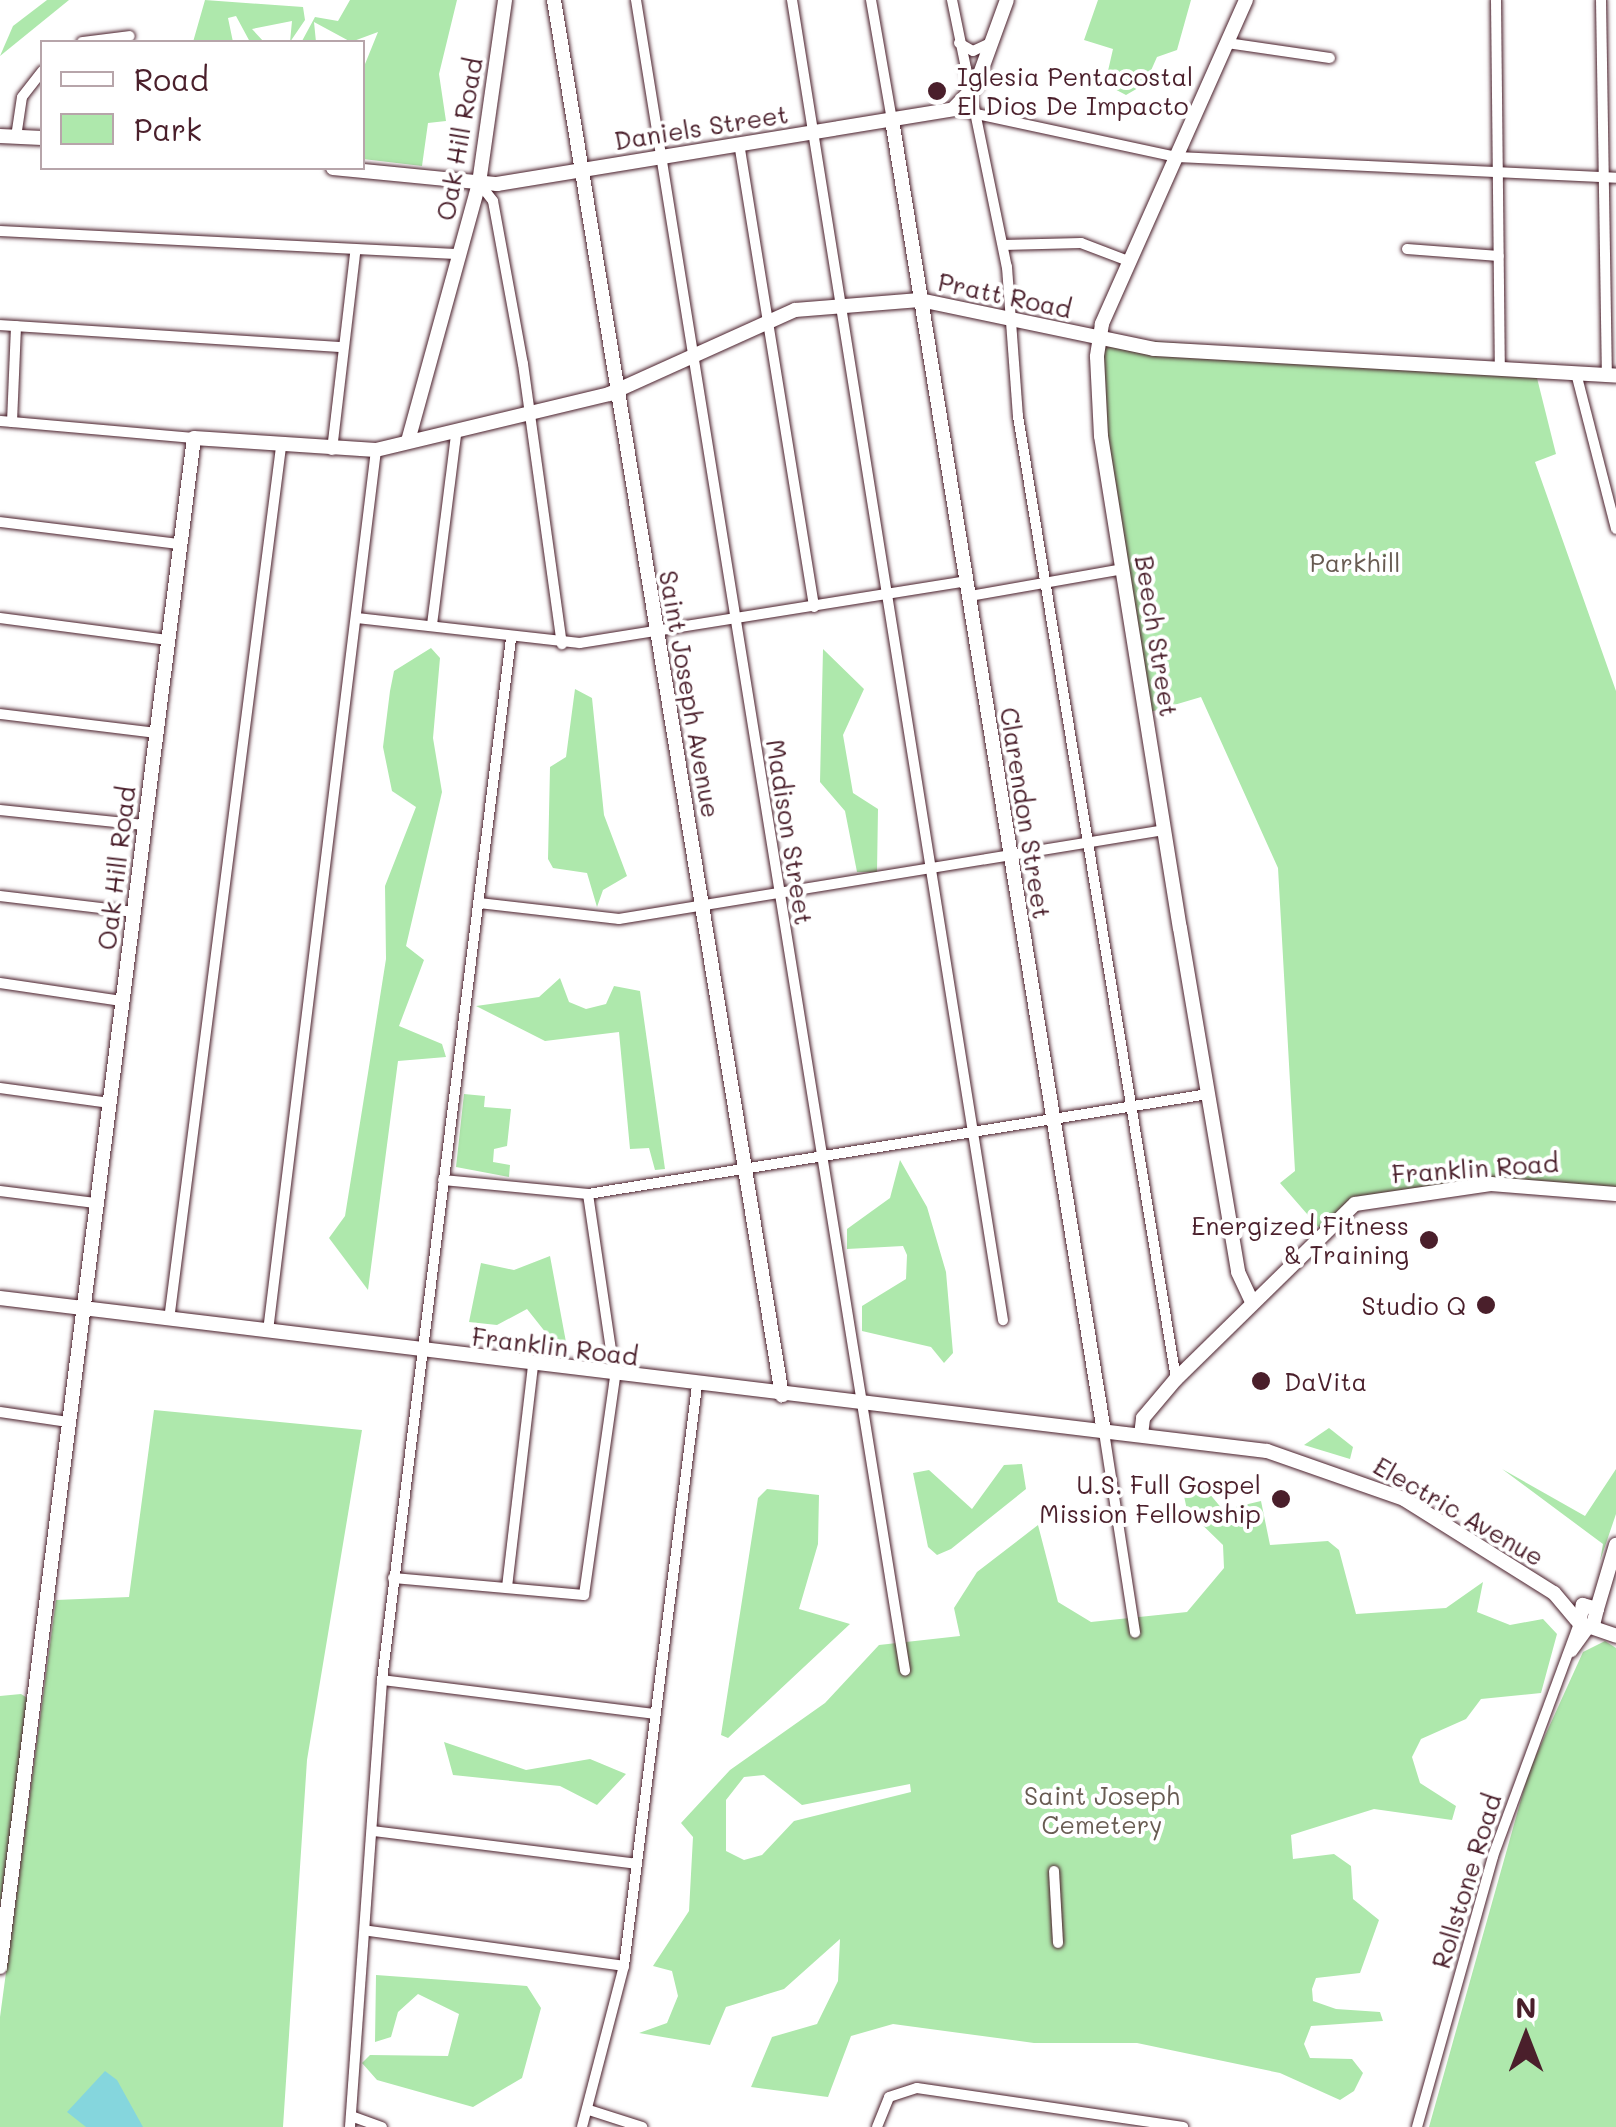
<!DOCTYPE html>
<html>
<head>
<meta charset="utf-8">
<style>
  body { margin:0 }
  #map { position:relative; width:1616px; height:2127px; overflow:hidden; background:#fff; font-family:Mali,sans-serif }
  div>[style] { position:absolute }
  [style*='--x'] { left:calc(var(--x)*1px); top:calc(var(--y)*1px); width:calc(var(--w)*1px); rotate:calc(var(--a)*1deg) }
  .green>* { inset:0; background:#aee8ac }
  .water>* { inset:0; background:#85d6dd }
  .roads { filter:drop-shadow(0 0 2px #4a1f2b) drop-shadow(0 0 2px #4a1f2b) }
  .street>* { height:10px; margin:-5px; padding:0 5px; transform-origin:5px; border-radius:5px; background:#fff }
  .secondary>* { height:14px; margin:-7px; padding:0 7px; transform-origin:7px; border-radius:7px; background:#fff }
  .dots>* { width:28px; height:28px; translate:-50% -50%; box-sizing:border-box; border:5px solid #fff; border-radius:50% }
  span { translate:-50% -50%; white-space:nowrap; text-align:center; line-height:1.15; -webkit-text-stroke:8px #fff; paint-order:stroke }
  .poi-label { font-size:25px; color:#4a1f2b }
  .left { translate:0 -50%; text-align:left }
  .right { translate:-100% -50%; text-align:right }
  .street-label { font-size:25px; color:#4a1f2b }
  .park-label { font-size:25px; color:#685b52 }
  .legend { position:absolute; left:40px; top:40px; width:325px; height:130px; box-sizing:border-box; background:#fff; border:2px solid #b7a5aa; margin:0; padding:12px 18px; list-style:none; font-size:30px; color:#4a1f2b }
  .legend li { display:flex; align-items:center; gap:20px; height:50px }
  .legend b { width:50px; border:2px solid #b7a5aa }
  .north { position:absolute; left:1476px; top:1987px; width:100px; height:100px; -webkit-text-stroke:8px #fff; paint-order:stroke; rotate:0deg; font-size:28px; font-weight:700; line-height:40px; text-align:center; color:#4a1f2b }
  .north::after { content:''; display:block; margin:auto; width:35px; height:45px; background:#4a1f2b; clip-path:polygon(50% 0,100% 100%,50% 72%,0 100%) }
</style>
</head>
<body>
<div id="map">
  <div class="green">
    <div style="clip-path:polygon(47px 0,69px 0,0 56px,13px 26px)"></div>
    <div style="clip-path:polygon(205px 0,303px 7px,305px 20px,290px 42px,292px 21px,252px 29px,264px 42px,250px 42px,236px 16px,228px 18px,233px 42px,193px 42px)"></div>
    <div style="clip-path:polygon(350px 0,457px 0,439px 74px,446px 121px,428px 123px,422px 166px,363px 159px,363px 69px,378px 32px,351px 42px,314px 22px,316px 42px,302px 41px,315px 17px,338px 21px)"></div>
    <div style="clip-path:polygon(1098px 0,1191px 0,1177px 50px,1157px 57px,1145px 84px,1126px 95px,1105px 84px,1113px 49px,1084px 40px)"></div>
    <div style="clip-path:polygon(1099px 337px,1535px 370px,1556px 454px,1535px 462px,1616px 691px,1616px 1194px,1569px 1184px,1372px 1198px,1321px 1230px,1280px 1183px,1295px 1171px,1278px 868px,1201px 697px,1147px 713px,1101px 436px)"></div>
    <div style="clip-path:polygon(431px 648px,440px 658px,433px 738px,442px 792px,406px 946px,424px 960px,399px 1026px,442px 1044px,446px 1057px,398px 1061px,368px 1290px,329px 1238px,345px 1216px,368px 1073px,386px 959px,385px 886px,416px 807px,392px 791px,383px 747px,390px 691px,394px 671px)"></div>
    <div style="clip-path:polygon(823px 649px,864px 689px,843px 735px,853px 793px,878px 809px,877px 872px,857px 872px,845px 811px,820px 782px)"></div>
    <div style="clip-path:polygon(575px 689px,592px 698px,604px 815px,627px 876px,603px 890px,597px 907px,587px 873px,553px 868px,548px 859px,550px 767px,566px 757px)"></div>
    <div style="clip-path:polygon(560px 978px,569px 1002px,586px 1009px,606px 1004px,614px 986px,640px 991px,665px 1169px,655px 1170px,649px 1148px,630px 1149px,619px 1032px,545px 1041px,476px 1006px,539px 997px)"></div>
    <div style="clip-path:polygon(464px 1094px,485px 1096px,484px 1107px,511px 1109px,507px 1146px,494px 1149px,493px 1162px,510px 1165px,509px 1177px,456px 1167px)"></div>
    <div style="clip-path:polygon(900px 1160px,927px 1207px,946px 1272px,953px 1353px,944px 1363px,931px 1347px,862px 1331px,862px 1306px,906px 1279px,907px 1255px,903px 1246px,847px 1249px,847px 1229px,890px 1198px)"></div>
    <div style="clip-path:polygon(550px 1256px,566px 1342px,554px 1343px,527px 1309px,497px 1325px,469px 1322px,481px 1263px,514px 1270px)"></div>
    <div style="clip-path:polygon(154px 1410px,362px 1430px,307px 1760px,283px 2127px,0 2127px,0 2017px,56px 1600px,129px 1597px)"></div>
    <div style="clip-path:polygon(1329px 1428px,1353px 1447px,1350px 1459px,1304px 1445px)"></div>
    <div style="clip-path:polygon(1022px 1464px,1026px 1489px,951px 1549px,937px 1555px,928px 1547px,913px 1473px,929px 1470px,972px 1509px,1004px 1465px)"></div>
    <div style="clip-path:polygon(1502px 1469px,1585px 1516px,1616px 1469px,1616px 1514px,1600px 1561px,1603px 1544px)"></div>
    <div style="clip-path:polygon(evenodd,1199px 1481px,1223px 1510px,1261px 1501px,1270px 1545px,1328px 1541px,1339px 1550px,1356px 1614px,1446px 1608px,1483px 1582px,1477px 1612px,1510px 1625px,1543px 1619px,1557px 1634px,1541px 1693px,1481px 1699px,1466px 1719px,1421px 1739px,1412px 1757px,1420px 1783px,1456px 1806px,1452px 1820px,1374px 1809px,1291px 1835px,1293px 1859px,1334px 1854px,1351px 1866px,1353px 1899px,1379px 1920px,1360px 1973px,1316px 1978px,1312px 1989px,1313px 2001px,1336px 2009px,1380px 2012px,1383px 2021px,1311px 2026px,1304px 2044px,1310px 2058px,1352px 2059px,1363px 2073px,1354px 2091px,1340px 2100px,1280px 2073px,1137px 2043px,1034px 2043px,893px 2024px,851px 2036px,828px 2097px,751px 2087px,772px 2037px,817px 2024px,838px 1981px,840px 1939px,784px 1989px,726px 2007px,710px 2045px,639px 2033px,667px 2023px,678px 1996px,672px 1971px,653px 1966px,689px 1911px,693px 1837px,681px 1823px,730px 1770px,825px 1703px,879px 1645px,960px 1636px,954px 1608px,977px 1572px,1038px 1525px,1058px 1602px,1091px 1622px,1187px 1612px,1224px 1568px,1223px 1545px,1187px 1510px,1184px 1496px,1199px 1481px,764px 1775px,802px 1805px,910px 1784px,911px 1792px,794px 1821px,762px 1855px,744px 1860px,726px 1851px,726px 1800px,744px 1777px,764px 1775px)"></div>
    <div style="clip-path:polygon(767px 1489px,819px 1495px,818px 1544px,799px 1609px,850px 1624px,728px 1738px,721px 1735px,758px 1498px)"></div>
    <div style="clip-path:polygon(1605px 1641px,1616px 1648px,1616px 2127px,1429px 2127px,1529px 1771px,1583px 1652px)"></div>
    <div style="clip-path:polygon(21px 1694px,29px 1699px,0 1908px,0 1696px)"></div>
    <div style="clip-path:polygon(444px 1742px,526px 1770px,590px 1759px,626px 1774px,597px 1805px,560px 1786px,453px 1775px)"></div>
    <div style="clip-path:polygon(376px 1975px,527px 1986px,541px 2008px,522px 2078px,473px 2107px,377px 2080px,362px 2063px,370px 2055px,448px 2056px,459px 2014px,418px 1994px,398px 2012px,391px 2037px,375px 2042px)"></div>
  </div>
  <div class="water">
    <div style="clip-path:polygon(105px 2071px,117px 2080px,143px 2127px,86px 2127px,67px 2112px)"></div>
  </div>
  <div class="roads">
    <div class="street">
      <div style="--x:636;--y:0;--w:1692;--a:80.85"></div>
      <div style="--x:792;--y:0;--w:1337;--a:80.92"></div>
      <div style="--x:871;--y:0;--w:122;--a:80.1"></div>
      <div style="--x:952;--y:0;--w:273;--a:78.4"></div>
      <div style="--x:1007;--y:267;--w:149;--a:85.8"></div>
      <div style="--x:1018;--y:416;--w:976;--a:80.68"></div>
      <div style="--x:1496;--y:0;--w:368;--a:89.4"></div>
      <div style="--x:1601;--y:0;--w:375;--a:89.1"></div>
      <div style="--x:82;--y:42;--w:48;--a:-7.1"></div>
      <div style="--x:959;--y:43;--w:16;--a:30"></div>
      <div style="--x:973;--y:51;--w:19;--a:-25"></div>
      <div style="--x:1227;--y:43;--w:104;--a:8.3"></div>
      <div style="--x:953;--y:109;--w:229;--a:12.1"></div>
      <div style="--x:1177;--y:157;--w:440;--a:2.7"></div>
      <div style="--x:16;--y:137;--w:40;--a:-81.5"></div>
      <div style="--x:22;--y:97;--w:33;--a:-52"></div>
      <div style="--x:739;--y:143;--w:470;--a:80.8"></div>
      <div style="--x:479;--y:183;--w:23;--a:52"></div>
      <div style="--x:493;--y:201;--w:166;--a:79.6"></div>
      <div style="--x:523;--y:364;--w:283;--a:82.1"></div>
      <div style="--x:0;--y:231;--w:461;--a:2.9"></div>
      <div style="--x:1003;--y:245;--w:78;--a:-1.5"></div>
      <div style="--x:1081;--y:243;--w:53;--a:20.8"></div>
      <div style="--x:1407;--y:249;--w:92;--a:4.4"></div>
      <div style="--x:0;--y:325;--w:343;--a:3.7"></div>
      <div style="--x:1576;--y:373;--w:161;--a:75.6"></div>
      <div style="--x:0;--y:421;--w:195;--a:5"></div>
      <div style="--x:12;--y:422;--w:96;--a:-87.6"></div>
      <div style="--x:332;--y:450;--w:198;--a:-83.3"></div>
      <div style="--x:0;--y:522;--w:181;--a:7"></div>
      <div style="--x:970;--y:596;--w:155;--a:-10"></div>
      <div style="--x:0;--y:618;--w:169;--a:7.5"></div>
      <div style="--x:357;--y:618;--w:224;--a:6.4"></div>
      <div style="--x:580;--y:643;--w:392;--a:-9.1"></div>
      <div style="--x:432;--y:625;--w:193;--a:-82.8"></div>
      <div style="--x:0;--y:714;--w:157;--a:6.9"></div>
      <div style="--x:0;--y:810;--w:145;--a:5.9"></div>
      <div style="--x:0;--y:896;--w:135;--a:6.8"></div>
      <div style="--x:479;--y:903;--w:141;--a:6.5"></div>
      <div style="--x:619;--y:919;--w:552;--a:-9.27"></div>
      <div style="--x:0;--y:983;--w:123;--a:8.4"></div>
      <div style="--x:0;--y:1088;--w:111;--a:7.8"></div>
      <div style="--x:443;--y:1180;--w:146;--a:5.5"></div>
      <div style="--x:588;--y:1194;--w:628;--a:-9.16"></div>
      <div style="--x:0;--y:1191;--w:96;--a:7.2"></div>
      <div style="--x:169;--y:1320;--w:880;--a:-82.69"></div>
      <div style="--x:268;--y:1331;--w:888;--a:-83.01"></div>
      <div style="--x:0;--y:1412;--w:69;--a:8.4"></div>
      <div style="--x:1104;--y:1432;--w:203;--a:81.2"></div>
      <div style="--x:393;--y:1578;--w:192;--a:5.1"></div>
      <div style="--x:584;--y:1595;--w:220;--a:-81.9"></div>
      <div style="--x:615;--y:1377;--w:185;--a:-98.4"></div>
      <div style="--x:507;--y:1587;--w:223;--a:-83.3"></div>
      <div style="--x:1572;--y:1652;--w:31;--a:-54"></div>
      <div style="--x:382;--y:1680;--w:275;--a:7.1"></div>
      <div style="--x:373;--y:1831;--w:266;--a:7.1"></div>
      <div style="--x:1054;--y:1871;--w:72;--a:86.8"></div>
      <div style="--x:369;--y:1931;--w:257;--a:7.8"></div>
      <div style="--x:589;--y:2110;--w:56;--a:17.8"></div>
      <div style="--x:351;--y:2116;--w:33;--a:20"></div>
      <div style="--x:350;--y:2127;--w:448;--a:-85.9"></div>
      <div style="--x:382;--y:1680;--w:1050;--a:-82.94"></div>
      <div style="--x:582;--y:2127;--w:166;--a:-75.4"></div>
      <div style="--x:624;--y:1966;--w:585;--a:-82.83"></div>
      <div style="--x:877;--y:2127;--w:32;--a:-68"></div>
      <div style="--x:889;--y:2097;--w:29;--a:-18"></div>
      <div style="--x:917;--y:2088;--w:269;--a:8.3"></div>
      <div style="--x:1417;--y:2127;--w:281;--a:-74.3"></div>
      <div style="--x:1493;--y:1856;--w:248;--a:-69.7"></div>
    </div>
    <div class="secondary">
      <div style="--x:554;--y:0;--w:1414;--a:80.72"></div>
      <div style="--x:1246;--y:0;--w:355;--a:114"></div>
      <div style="--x:1102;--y:324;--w:33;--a:99"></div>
      <div style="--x:1097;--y:357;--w:79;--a:87.1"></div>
      <div style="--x:1101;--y:436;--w:498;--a:80.9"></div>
      <div style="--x:1180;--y:928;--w:349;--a:80.4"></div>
      <div style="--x:1238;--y:1272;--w:33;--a:65"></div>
      <div style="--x:892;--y:120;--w:1329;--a:80.82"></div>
      <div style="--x:0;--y:136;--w:42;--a:2.7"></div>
      <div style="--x:333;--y:168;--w:165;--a:5.6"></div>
      <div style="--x:497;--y:184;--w:462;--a:-9.3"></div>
      <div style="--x:953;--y:109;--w:33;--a:-46"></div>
      <div style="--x:976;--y:85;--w:90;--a:-70"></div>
      <div style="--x:408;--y:441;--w:268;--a:-74.6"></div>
      <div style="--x:479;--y:183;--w:185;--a:-81.9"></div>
      <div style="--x:0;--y:1298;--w:1276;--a:6.89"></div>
      <div style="--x:1267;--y:1451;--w:145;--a:19.3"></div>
      <div style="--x:1404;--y:1499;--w:177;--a:32.1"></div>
      <div style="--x:1554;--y:1593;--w:35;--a:50"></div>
      <div style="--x:1141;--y:1435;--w:17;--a:-83"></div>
      <div style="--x:1143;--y:1418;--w:51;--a:-49.8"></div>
      <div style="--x:1176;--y:1379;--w:250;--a:-44.4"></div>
      <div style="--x:1355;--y:1204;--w:137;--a:-8.4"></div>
      <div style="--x:1491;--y:1184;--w:125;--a:4.6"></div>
      <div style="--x:1597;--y:1609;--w:67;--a:-73.5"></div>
      <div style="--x:1593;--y:1625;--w:16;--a:-76"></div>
      <div style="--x:1597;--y:1609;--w:15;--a:-164"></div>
      <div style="--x:1583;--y:1605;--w:18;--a:103"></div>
      <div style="--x:1579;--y:1623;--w:39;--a:19"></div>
      <div style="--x:0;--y:1967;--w:1541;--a:-82.77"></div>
      <div style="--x:194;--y:438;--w:182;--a:3.8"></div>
      <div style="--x:376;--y:450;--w:240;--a:-13.5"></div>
      <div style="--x:609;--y:394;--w:204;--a:-24.3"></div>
      <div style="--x:795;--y:310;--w:125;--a:-4.6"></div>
      <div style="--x:920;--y:300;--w:239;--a:11.8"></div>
      <div style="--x:1154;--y:349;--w:463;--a:3.3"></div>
    </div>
  </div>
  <div class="dots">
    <div style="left:937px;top:91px;background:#4a1f2b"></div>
    <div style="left:1429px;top:1240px;background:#4a1f2b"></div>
    <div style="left:1486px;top:1305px;background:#4a1f2b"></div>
    <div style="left:1261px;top:1381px;background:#4a1f2b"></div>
    <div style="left:1281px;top:1499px;background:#4a1f2b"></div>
  </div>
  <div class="poi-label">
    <span class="left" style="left:957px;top:91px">Iglesia Pentacostal<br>El Dios De Impacto</span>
    <span class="right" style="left:1409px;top:1240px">Energized Fitness<br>&amp; Training</span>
    <span class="right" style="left:1466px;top:1305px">Studio Q</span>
    <span class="left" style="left:1284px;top:1381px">DaVita</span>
    <span class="right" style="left:1261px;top:1499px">U.S. Full Gospel<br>Mission Fellowship</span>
  </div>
  <div class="street-label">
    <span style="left:701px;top:127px;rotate:-9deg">Daniels Street</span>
    <span style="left:459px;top:139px;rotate:-80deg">Oak Hill Road</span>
    <span style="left:1005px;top:295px;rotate:12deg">Pratt Road</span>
    <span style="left:1157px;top:636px;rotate:81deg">Beech Street</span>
    <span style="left:690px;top:694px;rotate:80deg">Saint Joseph Avenue</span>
    <span style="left:1026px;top:813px;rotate:81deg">Clarendon Street</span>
    <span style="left:790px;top:832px;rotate:81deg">Madison Street</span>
    <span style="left:116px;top:868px;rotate:-83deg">Oak Hill Road</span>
    <span style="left:1475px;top:1168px;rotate:-4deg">Franklin Road</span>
    <span style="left:555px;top:1346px;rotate:7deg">Franklin Road</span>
    <span style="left:1459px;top:1511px;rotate:30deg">Electric Avenue</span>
    <span style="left:1466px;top:1881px;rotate:-73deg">Rollstone Road</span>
  </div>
  <div class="park-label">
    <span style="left:1355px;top:562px">Parkhill</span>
    <span style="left:1102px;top:1810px">Saint Joseph<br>Cemetery</span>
  </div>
  <ul class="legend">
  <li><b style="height:12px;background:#fff"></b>Road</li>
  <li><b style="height:28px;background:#aee8ac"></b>Park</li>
  </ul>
  <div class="north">N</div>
</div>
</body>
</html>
